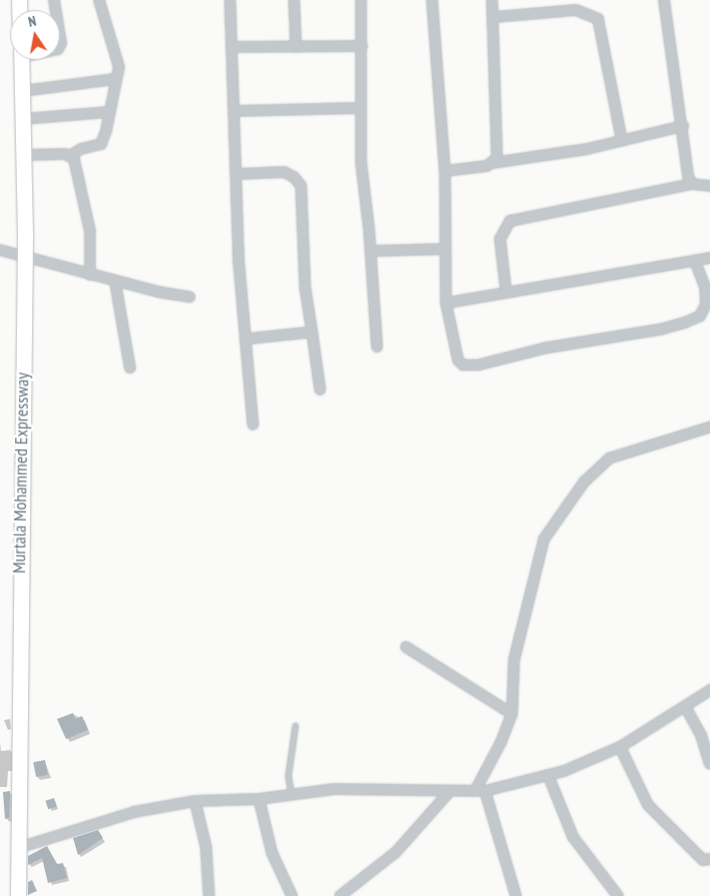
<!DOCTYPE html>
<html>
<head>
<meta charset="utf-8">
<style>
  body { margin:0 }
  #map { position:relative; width:710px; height:896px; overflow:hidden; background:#fafaf8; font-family:"PT Sans Narrow",sans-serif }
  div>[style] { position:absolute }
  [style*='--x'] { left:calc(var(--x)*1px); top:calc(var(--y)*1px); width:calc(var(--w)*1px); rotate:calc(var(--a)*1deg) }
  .shadow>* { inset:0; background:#0003 }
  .building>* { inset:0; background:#aab3b9; transform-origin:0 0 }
  .roads { filter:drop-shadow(0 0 1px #b5babe) drop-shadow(0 0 1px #b5babe) }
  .service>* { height:5px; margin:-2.5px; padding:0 2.5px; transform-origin:2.5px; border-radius:2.5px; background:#c3c8cc }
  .minor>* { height:10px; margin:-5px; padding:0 5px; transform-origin:5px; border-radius:5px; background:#c3c8cc }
  .primary>* { height:15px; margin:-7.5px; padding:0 7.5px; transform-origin:7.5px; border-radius:7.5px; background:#fff }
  span { translate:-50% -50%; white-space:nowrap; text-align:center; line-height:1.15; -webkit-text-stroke:5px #fff; paint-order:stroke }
  .street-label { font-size:18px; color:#657683 }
  .north { position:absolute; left:10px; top:10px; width:50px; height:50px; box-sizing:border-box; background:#fff; border:1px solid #c1c8cd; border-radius:50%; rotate:348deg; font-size:14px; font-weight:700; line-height:20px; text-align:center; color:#657683 }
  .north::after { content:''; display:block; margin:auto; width:18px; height:22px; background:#e4572e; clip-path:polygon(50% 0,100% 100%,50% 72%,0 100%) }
</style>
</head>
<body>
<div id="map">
  <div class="shadow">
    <div style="clip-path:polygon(73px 714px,85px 721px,90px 734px,70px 742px,67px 738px)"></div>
    <div style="clip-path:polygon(10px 719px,11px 729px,8px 730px,4px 720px)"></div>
    <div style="clip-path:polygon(0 743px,1px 751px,10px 750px,13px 754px,13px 771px,8px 771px,7px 787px,0 787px)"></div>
    <div style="clip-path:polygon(45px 762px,51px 778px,40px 780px,37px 776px)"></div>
    <div style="clip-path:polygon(9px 792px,13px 796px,13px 821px,10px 822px,6px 818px)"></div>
    <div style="clip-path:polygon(47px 801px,55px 801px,58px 809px,52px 811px)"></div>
    <div style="clip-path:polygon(100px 835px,105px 842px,81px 857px,79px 854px)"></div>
    <div style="clip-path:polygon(47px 848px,58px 865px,66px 867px,69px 881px,52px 885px,44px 861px,32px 867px,29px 864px)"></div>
  </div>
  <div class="building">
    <div style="clip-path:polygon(73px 713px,75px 719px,82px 716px,88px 730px,66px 739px,57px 719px)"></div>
    <div style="left:45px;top:760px;width:15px;height:12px;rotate:79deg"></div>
    <div style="clip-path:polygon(10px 791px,9px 818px,5px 819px,3px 792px)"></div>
    <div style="left:54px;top:798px;width:9px;height:9px;rotate:72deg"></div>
    <div style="clip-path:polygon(98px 830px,103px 838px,78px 855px,73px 838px)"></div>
    <div style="clip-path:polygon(47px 846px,57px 864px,63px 863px,67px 878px,48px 883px,42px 858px,28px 865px,28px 856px)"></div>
    <div style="clip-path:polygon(32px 880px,37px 891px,28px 895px,28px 882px)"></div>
  </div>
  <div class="roads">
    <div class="service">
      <div style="--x:291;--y:795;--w:20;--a:-99"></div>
      <div style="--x:288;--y:775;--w:50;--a:-82"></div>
    </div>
    <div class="minor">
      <div style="--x:230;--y:0;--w:265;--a:88.1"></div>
      <div style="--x:239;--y:265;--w:160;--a:85"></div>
      <div style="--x:294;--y:0;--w:47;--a:87.6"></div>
      <div style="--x:361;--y:0;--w:162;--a:90"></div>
      <div style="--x:361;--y:162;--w:67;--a:83.2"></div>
      <div style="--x:369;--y:229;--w:118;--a:86.1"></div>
      <div style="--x:432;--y:0;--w:171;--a:85.7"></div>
      <div style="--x:445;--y:171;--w:132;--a:89.6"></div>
      <div style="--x:446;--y:303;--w:58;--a:78.1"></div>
      <div style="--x:458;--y:360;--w:7;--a:45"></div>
      <div style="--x:463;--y:365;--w:15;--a:0"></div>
      <div style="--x:478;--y:365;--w:69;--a:-14.2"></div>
      <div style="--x:545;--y:348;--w:119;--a:-9.2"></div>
      <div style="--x:662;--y:329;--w:25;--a:-16"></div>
      <div style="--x:686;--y:322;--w:15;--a:-23"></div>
      <div style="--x:700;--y:316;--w:13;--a:-63"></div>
      <div style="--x:706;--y:304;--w:17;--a:-93"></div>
      <div style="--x:705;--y:287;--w:28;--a:-111"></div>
      <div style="--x:664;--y:0;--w:178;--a:82.2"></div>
      <div style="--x:688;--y:176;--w:9;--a:63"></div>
      <div style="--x:692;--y:184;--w:18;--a:6"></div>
      <div style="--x:495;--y:17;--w:81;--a:-4.9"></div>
      <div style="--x:576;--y:10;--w:24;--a:22"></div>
      <div style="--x:598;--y:19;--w:124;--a:78.9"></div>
      <div style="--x:233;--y:47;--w:129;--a:-0.4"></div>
      <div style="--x:21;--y:57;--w:38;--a:-12"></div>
      <div style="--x:58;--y:49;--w:7;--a:-63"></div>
      <div style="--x:61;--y:43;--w:44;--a:-99.2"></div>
      <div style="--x:23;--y:91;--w:93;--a:-7.4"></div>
      <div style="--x:235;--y:111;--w:124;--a:-1.4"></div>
      <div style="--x:23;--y:119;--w:86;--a:-4.7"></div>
      <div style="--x:24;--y:155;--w:41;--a:-1.4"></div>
      <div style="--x:65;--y:154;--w:10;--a:29"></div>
      <div style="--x:74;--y:159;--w:74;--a:77.5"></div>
      <div style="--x:90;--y:231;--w:44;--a:90"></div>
      <div style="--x:71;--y:155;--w:12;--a:-31"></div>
      <div style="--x:81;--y:149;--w:21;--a:-14"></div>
      <div style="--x:101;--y:144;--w:14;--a:-69"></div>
      <div style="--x:106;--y:131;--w:65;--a:-78.5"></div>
      <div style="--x:119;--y:67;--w:70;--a:-106.6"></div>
      <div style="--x:492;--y:163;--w:96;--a:-8.4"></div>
      <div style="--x:587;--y:149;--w:99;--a:-13.5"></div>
      <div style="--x:445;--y:171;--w:42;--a:-6.8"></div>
      <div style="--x:487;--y:166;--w:13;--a:-39"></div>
      <div style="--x:497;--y:158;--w:158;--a:-91.8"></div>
      <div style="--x:237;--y:174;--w:47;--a:-2.4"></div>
      <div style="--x:284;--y:172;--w:11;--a:27"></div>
      <div style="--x:294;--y:177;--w:11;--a:52"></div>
      <div style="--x:301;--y:186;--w:101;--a:87.7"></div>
      <div style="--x:305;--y:287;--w:46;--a:81.2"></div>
      <div style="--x:312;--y:332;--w:67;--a:174"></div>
      <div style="--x:0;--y:250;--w:164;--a:14.8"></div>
      <div style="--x:159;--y:292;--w:31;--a:9"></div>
      <div style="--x:371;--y:251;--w:74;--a:-1.5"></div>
      <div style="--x:115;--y:281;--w:88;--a:80.2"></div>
      <div style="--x:506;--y:291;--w:52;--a:-96.6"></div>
      <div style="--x:500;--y:239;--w:21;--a:-61"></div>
      <div style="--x:510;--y:221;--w:186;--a:-11.5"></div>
      <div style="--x:446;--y:303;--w:268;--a:-9.7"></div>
      <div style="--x:312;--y:332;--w:58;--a:82"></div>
      <div style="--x:406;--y:647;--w:125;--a:32.3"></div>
      <div style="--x:686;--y:708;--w:31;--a:61"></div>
      <div style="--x:701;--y:735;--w:30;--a:73"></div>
      <div style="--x:620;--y:747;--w:64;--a:64.2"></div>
      <div style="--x:648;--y:805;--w:78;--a:45"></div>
      <div style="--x:703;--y:860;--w:7;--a:-8"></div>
      <div style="--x:548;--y:775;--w:67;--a:68"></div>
      <div style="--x:573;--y:837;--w:74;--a:52.7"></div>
      <div style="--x:475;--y:791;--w:55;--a:-62"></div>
      <div style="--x:501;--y:742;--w:30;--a:-69"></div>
      <div style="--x:512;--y:714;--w:54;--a:-87.9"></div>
      <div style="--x:514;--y:660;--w:125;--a:-76.1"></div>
      <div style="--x:544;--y:539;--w:70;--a:-54.9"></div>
      <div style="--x:584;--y:482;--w:35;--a:-43"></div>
      <div style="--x:610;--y:458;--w:105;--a:-17.2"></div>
      <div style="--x:485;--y:791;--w:109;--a:73.6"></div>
      <div style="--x:259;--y:799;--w:56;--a:76.5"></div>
      <div style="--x:272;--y:853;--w:47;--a:65.1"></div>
      <div style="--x:195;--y:801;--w:47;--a:76.6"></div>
      <div style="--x:206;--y:847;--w:49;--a:86.5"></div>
      <div style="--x:18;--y:848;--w:121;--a:-17.2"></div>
      <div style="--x:134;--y:812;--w:62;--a:-10.2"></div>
      <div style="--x:195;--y:801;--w:64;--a:-1.8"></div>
      <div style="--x:259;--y:799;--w:76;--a:-7.6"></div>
      <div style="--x:334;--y:789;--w:151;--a:0.8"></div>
      <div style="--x:485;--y:791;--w:81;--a:-14.2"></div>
      <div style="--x:564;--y:771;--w:61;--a:-23.2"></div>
      <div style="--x:620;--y:747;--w:107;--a:-32.3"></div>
      <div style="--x:340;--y:896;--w:71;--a:-38.2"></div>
      <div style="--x:396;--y:852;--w:80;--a:-48.5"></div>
    </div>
    <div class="primary">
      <div style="--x:19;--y:0;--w:27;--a:88"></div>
      <div style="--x:18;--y:896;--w:662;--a:-89.39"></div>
      <div style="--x:25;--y:234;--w:184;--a:-91.2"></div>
    </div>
  </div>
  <div class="street-label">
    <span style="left:21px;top:473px;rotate:-89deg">Murtala Mohammed Expressway</span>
  </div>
  <div class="north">N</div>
</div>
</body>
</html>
